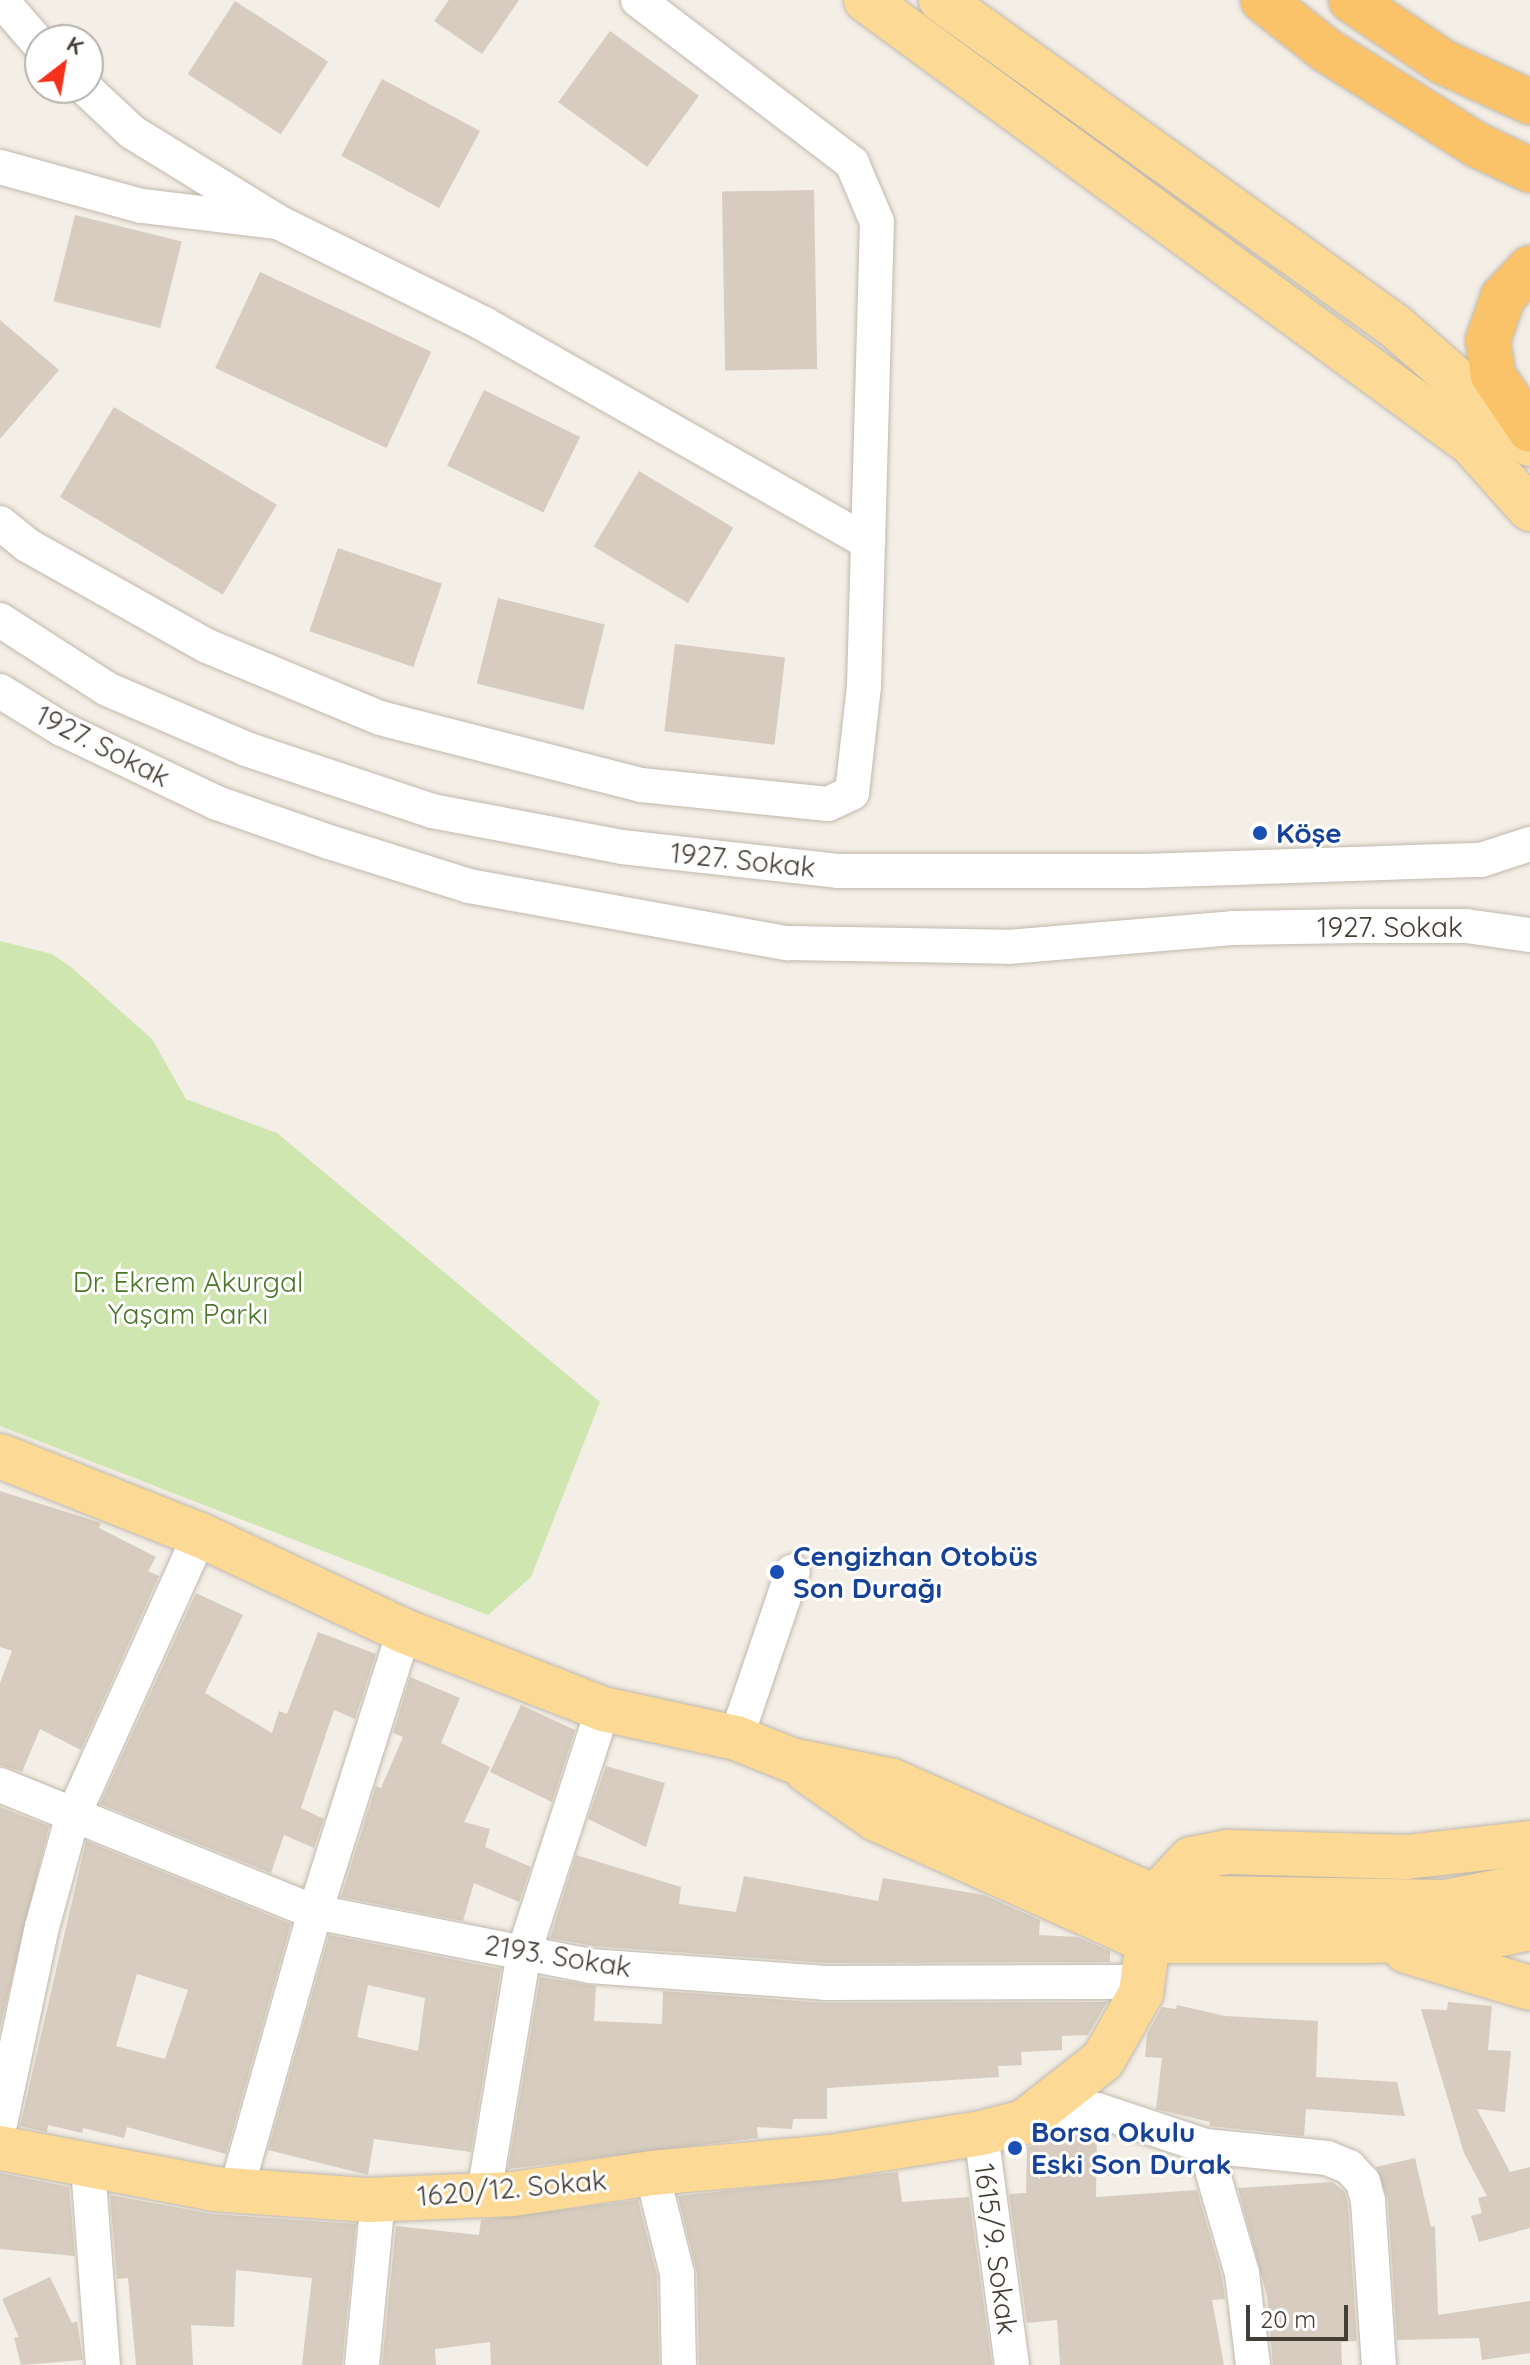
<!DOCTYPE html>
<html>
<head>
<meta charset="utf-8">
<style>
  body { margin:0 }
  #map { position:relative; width:1530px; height:2365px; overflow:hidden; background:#f3eee6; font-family:Quicksand,sans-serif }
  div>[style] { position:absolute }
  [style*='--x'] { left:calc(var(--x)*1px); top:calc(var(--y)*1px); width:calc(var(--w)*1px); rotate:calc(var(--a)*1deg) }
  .green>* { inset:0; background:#d0e6b0 }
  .building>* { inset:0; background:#d7ccbf; transform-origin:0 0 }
  .roads { filter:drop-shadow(0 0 2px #c1b8ac) drop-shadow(0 0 2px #c1b8ac) }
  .minor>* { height:34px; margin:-17px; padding:0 17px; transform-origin:17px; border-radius:17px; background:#fff }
  .major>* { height:44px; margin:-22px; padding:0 22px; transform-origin:22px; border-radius:22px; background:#fcda96 }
  .highway>* { height:44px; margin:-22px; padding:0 22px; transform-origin:22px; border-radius:22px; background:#fbc369 }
  .dots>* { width:22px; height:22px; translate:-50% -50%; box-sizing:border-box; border:4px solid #fff; border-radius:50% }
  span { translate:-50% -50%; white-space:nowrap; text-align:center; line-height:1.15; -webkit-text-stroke:6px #fff; paint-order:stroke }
  .street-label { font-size:28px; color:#453e36 }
  .transit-label { font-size:28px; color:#164399; font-weight:700 }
  .left { translate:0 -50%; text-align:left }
  .park-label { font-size:28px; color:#4b762a }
  .north { position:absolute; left:24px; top:24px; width:80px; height:80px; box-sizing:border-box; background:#fff; border:2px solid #b5b2af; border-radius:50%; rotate:31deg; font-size:22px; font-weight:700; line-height:32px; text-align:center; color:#453e36 }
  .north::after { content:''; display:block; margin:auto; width:28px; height:36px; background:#f5311b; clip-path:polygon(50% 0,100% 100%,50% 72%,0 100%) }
  .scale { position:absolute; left:1246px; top:2305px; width:102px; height:36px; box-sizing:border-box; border:4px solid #453e36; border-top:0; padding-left:10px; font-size:24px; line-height:28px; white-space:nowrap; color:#453e36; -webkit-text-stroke:6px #fff; paint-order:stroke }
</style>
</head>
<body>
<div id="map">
  <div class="green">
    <div style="clip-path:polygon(0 941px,52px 954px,71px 967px,152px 1039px,186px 1099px,277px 1133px,600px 1402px,531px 1577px,488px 1615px,0 1426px)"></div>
  </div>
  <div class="building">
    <div style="clip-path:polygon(449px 0,519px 0,482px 54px,434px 21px)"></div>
    <div style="left:235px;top:1px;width:111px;height:87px;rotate:33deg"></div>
    <div style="left:610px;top:31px;width:110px;height:88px;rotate:36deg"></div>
    <div style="left:382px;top:79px;width:111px;height:87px;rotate:28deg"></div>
    <div style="left:814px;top:190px;width:179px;height:92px;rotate:89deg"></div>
    <div style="left:75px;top:215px;width:110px;height:89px;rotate:14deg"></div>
    <div style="left:260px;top:272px;width:189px;height:106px;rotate:25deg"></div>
    <div style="clip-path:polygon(0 320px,59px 370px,0 439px)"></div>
    <div style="left:484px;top:390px;width:107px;height:84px;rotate:26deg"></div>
    <div style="left:114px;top:407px;width:190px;height:105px;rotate:31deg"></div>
    <div style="left:639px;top:471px;width:110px;height:88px;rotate:31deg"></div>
    <div style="left:338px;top:548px;width:110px;height:88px;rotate:19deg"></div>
    <div style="left:498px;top:598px;width:110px;height:88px;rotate:14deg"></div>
    <div style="left:675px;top:644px;width:111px;height:88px;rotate:7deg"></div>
    <div style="clip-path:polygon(0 1491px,101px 1523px,99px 1528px,156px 1557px,148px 1571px,159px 1576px,81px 1750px,40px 1729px,22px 1772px,0 1765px,0 1683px,12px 1651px,0 1647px)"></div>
    <div style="clip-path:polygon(196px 1593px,243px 1615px,205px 1693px,272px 1733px,279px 1711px,287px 1714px,318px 1632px,376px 1654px,355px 1719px,334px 1710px,301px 1808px,324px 1819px,314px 1848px,284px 1835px,271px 1873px,100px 1804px)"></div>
    <div style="clip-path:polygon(410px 1677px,460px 1698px,441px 1743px,490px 1767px,464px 1822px,490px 1829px,485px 1847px,531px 1867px,519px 1902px,474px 1883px,463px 1921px,341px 1897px,376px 1786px,381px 1788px,403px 1737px,393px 1733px)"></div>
    <div style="clip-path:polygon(521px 1705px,575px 1730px,552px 1802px,490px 1772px)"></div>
    <div style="clip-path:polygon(606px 1766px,665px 1783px,646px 1847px,588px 1819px)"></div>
    <div style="clip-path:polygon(0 1807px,49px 1826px,0 2028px)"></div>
    <div style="clip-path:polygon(evenodd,86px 1841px,291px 1924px,226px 2154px,127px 2127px,124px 2138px,83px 2128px,82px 2133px,48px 2125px,47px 2132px,20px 2126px,86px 1841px,137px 1974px,188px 1990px,165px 2059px,116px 2046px,137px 1974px)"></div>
    <div style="clip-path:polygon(576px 1855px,681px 1887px,679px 1904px,736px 1912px,744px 1876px,878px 1901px,883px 1878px,984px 1895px,1040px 1920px,1039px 1935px,1077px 1937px,1110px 1951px,1110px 1962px,826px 1963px,593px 1946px,550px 1938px)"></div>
    <div style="clip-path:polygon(evenodd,329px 1935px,501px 1969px,471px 2152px,374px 2139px,368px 2175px,268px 2150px,329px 1935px,368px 1985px,425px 1998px,418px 2051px,357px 2037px,368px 1985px)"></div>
    <div style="clip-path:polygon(540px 1977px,596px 1986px,594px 2021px,662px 2024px,663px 1991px,825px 2003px,1107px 2002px,1088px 2035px,1062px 2036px,1062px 2050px,1021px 2052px,1022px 2065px,998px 2066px,999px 2077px,827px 2088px,827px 2119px,793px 2119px,792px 2129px,757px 2127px,758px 2138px,508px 2169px)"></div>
    <div style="clip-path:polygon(1448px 2002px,1492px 2006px,1488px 2050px,1511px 2051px,1505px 2112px,1477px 2109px,1510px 2172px,1530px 2167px,1530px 2228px,1479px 2242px,1471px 2216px,1482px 2213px,1478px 2198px,1487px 2196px,1464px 2153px,1421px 2009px,1447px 2010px)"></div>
    <div style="clip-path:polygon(1177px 2005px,1225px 2016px,1318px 2021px,1316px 2077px,1397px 2082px,1405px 2116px,1306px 2109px,1304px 2136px,1210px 2126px,1210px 2122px,1156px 2109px,1162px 2058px,1145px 2057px,1147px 2034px,1162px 2007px,1176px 2009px)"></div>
    <div style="clip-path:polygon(1097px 2131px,1096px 2197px,1197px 2190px,1222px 2277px,1225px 2299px,1212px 2300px,1224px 2365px,1060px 2365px,1057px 2320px,1027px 2323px,1009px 2194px,1026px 2193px,1027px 2147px)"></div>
    <div style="clip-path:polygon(1415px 2158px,1431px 2227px,1435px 2226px,1438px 2315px,1530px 2301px,1530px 2353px,1482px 2360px,1479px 2338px,1397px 2340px,1388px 2200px,1376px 2167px)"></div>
    <div style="clip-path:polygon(898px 2172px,902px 2202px,969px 2197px,992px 2365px,699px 2365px,697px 2273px,678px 2196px)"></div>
    <div style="clip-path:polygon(0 2173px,69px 2187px,75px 2256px,0 2249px)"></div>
    <div style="clip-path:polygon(1332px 2182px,1345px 2192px,1348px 2204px,1357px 2341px,1341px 2342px,1342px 2365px,1273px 2365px,1267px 2296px,1238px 2188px)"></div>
    <div style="clip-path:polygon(110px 2195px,212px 2214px,356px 2224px,342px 2365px,302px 2365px,312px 2278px,236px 2270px,234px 2327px,191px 2325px,193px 2365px,136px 2365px,128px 2278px,117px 2279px)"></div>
    <div style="clip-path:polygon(638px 2200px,657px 2276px,659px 2365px,491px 2365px,490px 2342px,435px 2349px,436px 2365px,382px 2365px,396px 2226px,479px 2235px,481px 2220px)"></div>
    <div style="clip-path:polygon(50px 2277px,72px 2323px,77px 2321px,83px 2360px,21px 2365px,14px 2338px,19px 2337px,2px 2299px)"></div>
  </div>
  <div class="roads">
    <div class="minor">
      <div style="--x:1;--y:0;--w:60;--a:49.1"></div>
      <div style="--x:85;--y:88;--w:64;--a:43.1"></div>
      <div style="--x:132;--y:132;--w:174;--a:31.6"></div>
      <div style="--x:280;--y:223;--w:228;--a:26.3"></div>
      <div style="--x:484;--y:324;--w:442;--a:29.6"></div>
      <div style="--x:0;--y:167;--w:147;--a:15.4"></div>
      <div style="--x:142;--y:206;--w:136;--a:6.8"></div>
      <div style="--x:0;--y:523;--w:35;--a:39"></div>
      <div style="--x:27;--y:545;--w:206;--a:29.3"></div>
      <div style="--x:207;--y:646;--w:187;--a:22.6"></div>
      <div style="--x:380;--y:718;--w:269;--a:14.4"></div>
      <div style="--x:641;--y:785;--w:188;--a:5.8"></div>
      <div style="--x:828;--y:804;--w:26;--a:-25"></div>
      <div style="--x:852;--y:793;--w:108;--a:-83.6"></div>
      <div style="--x:864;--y:686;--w:464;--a:-88.4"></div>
      <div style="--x:877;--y:222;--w:64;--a:-113"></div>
      <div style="--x:852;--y:163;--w:269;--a:-142.7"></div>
      <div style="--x:0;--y:620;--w:127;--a:32.8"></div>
      <div style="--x:107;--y:689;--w:151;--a:23.3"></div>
      <div style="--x:246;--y:749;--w:196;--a:18.4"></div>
      <div style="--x:432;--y:811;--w:193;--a:10.7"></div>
      <div style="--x:622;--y:847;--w:217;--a:6.3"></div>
      <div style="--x:838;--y:871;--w:304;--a:0"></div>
      <div style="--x:1142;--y:871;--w:339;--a:-1.9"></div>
      <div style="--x:1481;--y:860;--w:52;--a:-18.1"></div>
      <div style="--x:0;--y:691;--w:73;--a:31.5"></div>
      <div style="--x:62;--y:729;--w:172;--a:25.5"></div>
      <div style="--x:217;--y:803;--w:119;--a:19.2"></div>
      <div style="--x:329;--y:842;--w:147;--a:17.4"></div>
      <div style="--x:469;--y:886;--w:323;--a:10.2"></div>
      <div style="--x:787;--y:943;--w:221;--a:1"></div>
      <div style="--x:1008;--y:947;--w:225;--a:-4.8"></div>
      <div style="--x:1232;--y:928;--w:127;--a:-0.9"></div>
      <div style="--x:1359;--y:926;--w:107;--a:0"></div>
      <div style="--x:1466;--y:926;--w:65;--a:8"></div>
      <div style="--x:736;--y:1738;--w:176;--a:-71.2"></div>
      <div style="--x:0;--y:1785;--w:340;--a:22"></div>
      <div style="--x:315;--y:1912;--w:280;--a:11.1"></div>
      <div style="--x:590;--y:1966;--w:236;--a:4.1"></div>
      <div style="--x:825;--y:1983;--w:319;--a:-0.2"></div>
      <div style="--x:1024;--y:2122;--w:74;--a:-9.3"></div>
      <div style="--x:1097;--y:2110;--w:114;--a:18.4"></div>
      <div style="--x:1205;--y:2146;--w:123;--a:5.6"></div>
      <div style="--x:1327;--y:2158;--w:24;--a:22"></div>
      <div style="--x:1349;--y:2167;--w:21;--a:47"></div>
      <div style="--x:1363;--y:2182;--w:20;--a:75"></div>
      <div style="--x:1368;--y:2201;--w:164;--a:86.2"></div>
      <div style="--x:0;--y:2124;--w:201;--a:-78"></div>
      <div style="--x:42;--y:1927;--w:113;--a:-74.6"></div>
      <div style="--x:72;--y:1818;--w:311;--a:-65.7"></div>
      <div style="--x:981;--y:2133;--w:234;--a:82.4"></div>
      <div style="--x:1205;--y:2146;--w:132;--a:73.8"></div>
      <div style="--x:1242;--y:2273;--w:93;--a:83.2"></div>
      <div style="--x:88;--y:2167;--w:199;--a:85.7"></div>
      <div style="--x:652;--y:2173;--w:103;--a:76"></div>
      <div style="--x:677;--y:2273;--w:92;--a:88.8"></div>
      <div style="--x:236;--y:2191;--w:290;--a:-74.2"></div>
      <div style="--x:315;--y:1912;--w:295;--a:-72.4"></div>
      <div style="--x:484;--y:2194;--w:245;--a:-80.6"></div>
      <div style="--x:524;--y:1952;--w:256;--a:-72"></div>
      <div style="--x:362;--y:2365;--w:166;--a:-84.5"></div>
    </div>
    <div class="major">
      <div style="--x:866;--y:0;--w:751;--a:36.23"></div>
      <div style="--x:1472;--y:444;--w:87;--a:48.3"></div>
      <div style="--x:941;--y:0;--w:559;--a:35.68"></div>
      <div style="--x:1395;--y:326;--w:179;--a:41.2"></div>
      <div style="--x:0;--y:1456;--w:215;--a:21.6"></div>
      <div style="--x:200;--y:1535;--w:225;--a:25.2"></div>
      <div style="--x:404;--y:1631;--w:214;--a:21.4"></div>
      <div style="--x:603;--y:1709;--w:136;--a:12.3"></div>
      <div style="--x:736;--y:1738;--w:59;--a:21.8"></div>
      <div style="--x:791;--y:1760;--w:103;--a:11.7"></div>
      <div style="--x:892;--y:1781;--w:287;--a:23.8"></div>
      <div style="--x:1155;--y:1897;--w:290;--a:1"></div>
      <div style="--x:1445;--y:1902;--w:87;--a:-11.3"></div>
      <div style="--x:806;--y:1770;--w:85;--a:35"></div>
      <div style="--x:876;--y:1819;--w:298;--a:24.2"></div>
      <div style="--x:1148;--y:1941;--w:224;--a:0"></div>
      <div style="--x:1372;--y:1941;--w:120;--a:-2.4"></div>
      <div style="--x:1492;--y:1936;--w:39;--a:-12"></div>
      <div style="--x:1155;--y:1897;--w:52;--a:-46.5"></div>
      <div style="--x:1191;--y:1859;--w:38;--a:-11"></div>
      <div style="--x:1228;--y:1852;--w:178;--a:1.6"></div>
      <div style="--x:1406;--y:1857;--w:125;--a:-6.4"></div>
      <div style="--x:1406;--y:1951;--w:129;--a:16.6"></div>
      <div style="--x:0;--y:2148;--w:218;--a:10.8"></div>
      <div style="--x:214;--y:2189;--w:155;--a:4.1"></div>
      <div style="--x:369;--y:2200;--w:144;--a:-2.4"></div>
      <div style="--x:513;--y:2194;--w:141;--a:-8.6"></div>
      <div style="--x:652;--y:2173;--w:180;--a:-5.1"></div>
      <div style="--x:831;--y:2157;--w:152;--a:-9.1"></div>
      <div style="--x:981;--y:2133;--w:44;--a:-14.3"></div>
      <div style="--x:1024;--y:2122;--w:100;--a:-38.1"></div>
      <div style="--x:1103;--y:2060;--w:77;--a:-60.4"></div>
      <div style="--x:1141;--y:1993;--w:52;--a:-82.3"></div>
    </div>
    <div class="highway">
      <div style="--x:1263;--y:0;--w:80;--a:38.4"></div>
      <div style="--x:1326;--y:50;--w:178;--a:32.2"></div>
      <div style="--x:1477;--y:145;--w:59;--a:25.3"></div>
      <div style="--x:1351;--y:0;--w:111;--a:34"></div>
      <div style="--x:1443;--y:62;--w:96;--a:24.7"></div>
      <div style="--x:1530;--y:268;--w:40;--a:133"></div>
      <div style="--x:1503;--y:297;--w:46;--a:109.2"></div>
      <div style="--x:1488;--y:340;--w:35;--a:82"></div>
      <div style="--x:1493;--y:375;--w:66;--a:56.1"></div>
    </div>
  </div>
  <div class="dots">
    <div style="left:1260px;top:833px;background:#1a4fb4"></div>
    <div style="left:777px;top:1572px;background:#1a4fb4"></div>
    <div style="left:1015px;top:2148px;background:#1a4fb4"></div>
  </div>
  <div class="street-label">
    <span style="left:103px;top:746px;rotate:27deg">1927. Sokak</span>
    <span style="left:743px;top:860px;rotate:6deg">1927. Sokak</span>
    <span style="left:1390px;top:927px">1927. Sokak</span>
    <span style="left:558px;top:1956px;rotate:9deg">2193. Sokak</span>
    <span style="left:512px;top:2188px;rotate:-5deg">1620/12. Sokak</span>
    <span style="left:996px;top:2249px;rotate:82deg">1615/9. Sokak</span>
  </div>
  <div class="transit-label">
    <span class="left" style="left:1276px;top:833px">Köşe</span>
    <span class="left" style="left:793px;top:1572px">Cengizhan Otobüs<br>Son Durağı</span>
    <span class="left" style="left:1031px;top:2148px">Borsa Okulu<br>Eski Son Durak</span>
  </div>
  <div class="park-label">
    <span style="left:188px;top:1298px">Dr. Ekrem Akurgal<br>Yaşam Parkı</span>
  </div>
  <div class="north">K</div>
  <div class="scale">20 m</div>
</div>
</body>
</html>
